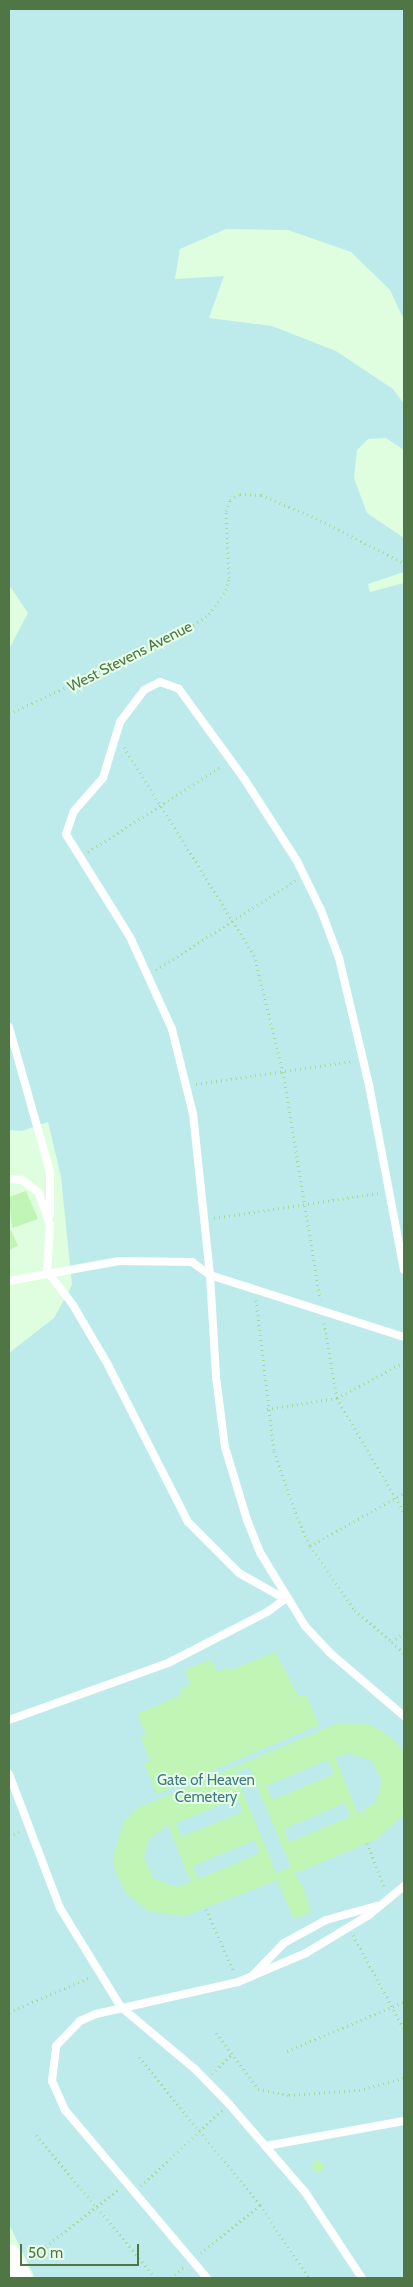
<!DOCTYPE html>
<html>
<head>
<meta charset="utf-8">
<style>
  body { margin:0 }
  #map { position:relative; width:413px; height:2287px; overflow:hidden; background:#dffee0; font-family:Cabin,sans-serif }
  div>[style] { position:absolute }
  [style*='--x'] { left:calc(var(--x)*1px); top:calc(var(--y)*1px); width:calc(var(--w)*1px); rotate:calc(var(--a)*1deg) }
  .green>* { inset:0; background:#bdebec }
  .building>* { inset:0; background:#c0f5b5; transform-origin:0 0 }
  .path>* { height:3px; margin-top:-1.5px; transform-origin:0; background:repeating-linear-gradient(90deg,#a5d998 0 1px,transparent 0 5px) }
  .service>* { height:8px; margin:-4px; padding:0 4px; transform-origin:4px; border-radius:4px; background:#fff }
  .secondary>* { height:21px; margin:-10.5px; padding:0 10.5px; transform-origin:10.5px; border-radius:10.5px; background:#fff }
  span { translate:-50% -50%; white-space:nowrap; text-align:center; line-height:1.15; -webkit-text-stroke:4px #e7ffe8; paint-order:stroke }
  .street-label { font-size:15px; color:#507645 }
  .park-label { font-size:15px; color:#3f7a82 }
  .frame { position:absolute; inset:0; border:10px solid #507645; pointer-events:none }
  .scale { position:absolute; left:20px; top:2244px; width:119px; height:22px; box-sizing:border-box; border:2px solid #507645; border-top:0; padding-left:6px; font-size:15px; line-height:18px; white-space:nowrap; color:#507645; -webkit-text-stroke:4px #e7ffe8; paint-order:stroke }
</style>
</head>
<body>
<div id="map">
  <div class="green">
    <div style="clip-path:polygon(9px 9px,404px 9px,404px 320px,390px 290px,351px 252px,288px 230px,226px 229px,180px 249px,175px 279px,224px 276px,209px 318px,272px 326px,336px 351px,393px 389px,404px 404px,404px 450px,386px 438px,368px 439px,357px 450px,354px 478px,367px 513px,404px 538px,404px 572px,368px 584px,370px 592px,404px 583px,404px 2278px,35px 2278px,9px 2224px,9px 1353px,54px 1318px,72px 1285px,61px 1177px,48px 1122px,22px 1131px,9px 1130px,9px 649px,28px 613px,9px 585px)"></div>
  </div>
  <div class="building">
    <div style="clip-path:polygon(26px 1191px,38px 1219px,12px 1228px,9px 1197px)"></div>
    <div style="clip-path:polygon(11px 1230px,18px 1246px,9px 1250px,9px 1231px)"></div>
    <div style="clip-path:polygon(275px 1652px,299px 1697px,306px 1694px,319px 1725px,157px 1794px,144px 1764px,151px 1762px,140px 1737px,146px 1734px,137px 1714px,181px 1695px,179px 1690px,191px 1684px,185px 1670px,211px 1659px,217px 1672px,229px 1667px,231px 1670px)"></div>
    <div style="clip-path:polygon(evenodd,338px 1723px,363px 1723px,381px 1730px,400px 1746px,404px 1753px,404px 1814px,377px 1839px,294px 1874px,303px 1886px,311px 1912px,294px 1919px,277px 1880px,184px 1916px,148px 1911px,125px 1892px,115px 1871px,113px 1855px,124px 1821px,136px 1809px,338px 1723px,350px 1753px,372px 1761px,382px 1781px,376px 1802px,358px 1814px,335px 1757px,350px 1753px,338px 1723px,328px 1760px,334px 1774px,272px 1800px,266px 1786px,328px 1760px,338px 1723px,249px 1767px,291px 1867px,276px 1873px,235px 1773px,249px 1767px,338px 1723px,237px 1798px,243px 1812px,181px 1837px,176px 1823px,237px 1798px,338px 1723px,345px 1803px,350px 1817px,289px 1842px,284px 1829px,345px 1803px,338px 1723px,168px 1825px,191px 1882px,176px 1887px,154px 1879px,144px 1857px,149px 1839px,168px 1825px,338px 1723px,255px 1840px,260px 1853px,198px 1879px,193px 1866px,255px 1840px)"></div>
    <div style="left:317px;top:2159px;width:11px;height:10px;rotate:41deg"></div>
  </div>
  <div class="path">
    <div style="--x:9;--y:714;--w:195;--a:-25.2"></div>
    <div style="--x:185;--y:631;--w:29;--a:-35"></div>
    <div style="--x:209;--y:614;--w:29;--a:-55"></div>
    <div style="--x:226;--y:590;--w:12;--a:-76"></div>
    <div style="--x:229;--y:578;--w:67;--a:-92.6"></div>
    <div style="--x:226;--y:511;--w:12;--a:-70"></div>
    <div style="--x:230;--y:500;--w:12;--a:-31"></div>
    <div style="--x:240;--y:494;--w:21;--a:3"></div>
    <div style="--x:261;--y:495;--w:60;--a:22.7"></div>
    <div style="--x:316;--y:518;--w:99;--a:27.1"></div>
    <div style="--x:124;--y:747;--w:245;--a:58"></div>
    <div style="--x:254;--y:955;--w:121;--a:76.1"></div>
    <div style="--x:283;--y:1072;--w:230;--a:80.7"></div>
    <div style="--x:88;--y:852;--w:159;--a:-32.7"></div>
    <div style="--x:156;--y:970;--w:166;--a:-32.7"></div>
    <div style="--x:196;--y:1084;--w:159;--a:-8.3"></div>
    <div style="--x:214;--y:1218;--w:167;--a:-8.6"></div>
    <div style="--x:256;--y:1300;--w:152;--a:83.2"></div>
    <div style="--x:274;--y:1451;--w:70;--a:70.8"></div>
    <div style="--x:297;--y:1517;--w:32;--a:66"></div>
    <div style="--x:310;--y:1546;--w:78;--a:54.9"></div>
    <div style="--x:355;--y:1610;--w:49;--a:40.9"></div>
    <div style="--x:324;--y:1323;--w:76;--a:80.2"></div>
    <div style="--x:337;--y:1398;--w:132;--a:59.6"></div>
    <div style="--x:267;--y:1409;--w:71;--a:-8.9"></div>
    <div style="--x:337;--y:1398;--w:76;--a:-28.2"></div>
    <div style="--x:310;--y:1546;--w:108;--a:-29.4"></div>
    <div style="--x:404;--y:1632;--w:16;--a:140"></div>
    <div style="--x:392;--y:1642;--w:16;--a:43"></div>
    <div style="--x:9;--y:1836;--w:11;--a:-22"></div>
    <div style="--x:367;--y:1843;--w:49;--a:68.6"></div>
    <div style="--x:206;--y:1909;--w:69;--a:66"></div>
    <div style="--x:353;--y:1935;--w:107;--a:61.5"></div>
    <div style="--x:9;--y:2012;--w:89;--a:-23.1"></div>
    <div style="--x:216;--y:2033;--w:70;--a:53.1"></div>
    <div style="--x:258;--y:2089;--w:32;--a:11"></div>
    <div style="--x:289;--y:2095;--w:70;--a:-4.1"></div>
    <div style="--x:359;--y:2090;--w:47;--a:-14.9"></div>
    <div style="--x:287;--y:2051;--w:127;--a:-22.7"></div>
    <div style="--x:139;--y:2057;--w:191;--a:50.7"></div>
    <div style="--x:260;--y:2205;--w:88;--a:56.1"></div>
    <div style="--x:212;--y:2074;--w:27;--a:-45"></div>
    <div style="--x:36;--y:2135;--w:187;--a:50"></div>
    <div style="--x:141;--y:2186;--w:111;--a:-43.2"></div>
    <div style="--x:201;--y:2253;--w:76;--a:-39.1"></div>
    <div style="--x:30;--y:2259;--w:113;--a:-38.2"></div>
    <div style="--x:171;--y:2278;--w:17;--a:-40"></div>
  </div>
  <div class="service">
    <div style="--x:9;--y:1027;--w:151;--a:74.2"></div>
    <div style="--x:50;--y:1172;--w:42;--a:90"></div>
    <div style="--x:9;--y:1179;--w:13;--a:4"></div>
    <div style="--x:22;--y:1180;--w:21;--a:37"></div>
    <div style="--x:39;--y:1193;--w:34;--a:71"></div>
    <div style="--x:50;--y:1225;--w:46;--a:93.7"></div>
    <div style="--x:47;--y:1271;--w:43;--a:52.6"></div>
    <div style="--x:73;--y:1305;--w:69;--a:59.7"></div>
    <div style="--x:108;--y:1365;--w:176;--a:63"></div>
    <div style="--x:188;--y:1522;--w:72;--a:45"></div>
    <div style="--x:239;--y:1573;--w:53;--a:29.5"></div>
    <div style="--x:285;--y:1599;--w:22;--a:144"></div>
    <div style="--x:267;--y:1612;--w:111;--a:152.7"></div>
    <div style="--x:168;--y:1663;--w:169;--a:160.3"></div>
    <div style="--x:210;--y:1275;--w:162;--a:-96"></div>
    <div style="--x:193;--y:1114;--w:88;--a:-103.9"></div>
    <div style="--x:172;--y:1029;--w:101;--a:-114.5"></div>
    <div style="--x:130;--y:937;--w:121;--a:-121.9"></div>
    <div style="--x:66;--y:834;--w:24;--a:-71"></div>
    <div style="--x:74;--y:811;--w:44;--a:-48.7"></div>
    <div style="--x:103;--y:778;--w:59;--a:-73.1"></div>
    <div style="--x:120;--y:722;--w:40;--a:-53"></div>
    <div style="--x:144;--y:690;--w:18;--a:-27"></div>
    <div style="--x:160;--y:682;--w:20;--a:20"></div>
    <div style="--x:179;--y:689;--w:112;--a:54"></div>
    <div style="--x:245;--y:780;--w:96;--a:57.3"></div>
    <div style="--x:297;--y:861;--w:55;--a:63.9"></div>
    <div style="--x:321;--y:910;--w:51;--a:69.4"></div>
    <div style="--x:339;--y:958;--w:130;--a:76.7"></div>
    <div style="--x:369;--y:1085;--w:188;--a:79.3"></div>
    <div style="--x:9;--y:1281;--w:112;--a:-10.3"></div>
    <div style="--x:119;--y:1261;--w:73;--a:0.8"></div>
    <div style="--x:192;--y:1262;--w:22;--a:36"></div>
    <div style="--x:404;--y:1337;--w:204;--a:-162.3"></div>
    <div style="--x:210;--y:1275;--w:102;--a:86.6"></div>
    <div style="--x:216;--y:1377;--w:71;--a:82.7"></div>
    <div style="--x:225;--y:1447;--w:76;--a:73.2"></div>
    <div style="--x:247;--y:1520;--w:37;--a:68"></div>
    <div style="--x:261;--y:1554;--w:84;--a:58.6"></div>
    <div style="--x:305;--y:1626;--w:35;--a:47"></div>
    <div style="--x:329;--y:1652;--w:99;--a:40.5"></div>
    <div style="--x:9;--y:1774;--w:143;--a:69.2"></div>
    <div style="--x:60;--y:1908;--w:116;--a:58.4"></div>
    <div style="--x:121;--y:2007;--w:97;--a:40"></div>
    <div style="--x:195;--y:2069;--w:49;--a:45.8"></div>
    <div style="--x:229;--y:2104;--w:116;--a:49.2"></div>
    <div style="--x:305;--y:2192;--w:103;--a:56.5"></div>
    <div style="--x:254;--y:1974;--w:43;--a:-45.9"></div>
    <div style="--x:284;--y:1943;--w:48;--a:-28.7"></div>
    <div style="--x:326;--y:1920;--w:53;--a:-15.4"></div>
    <div style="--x:266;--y:2146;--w:140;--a:-10.3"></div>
    <div style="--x:207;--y:2278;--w:220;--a:-130.2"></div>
    <div style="--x:65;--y:2110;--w:32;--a:-114"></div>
    <div style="--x:52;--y:2081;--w:35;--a:-83"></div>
    <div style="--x:56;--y:2046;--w:35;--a:-46"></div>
    <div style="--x:80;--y:2021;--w:17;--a:-24"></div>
    <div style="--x:96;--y:2014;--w:146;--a:-12.7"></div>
    <div style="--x:238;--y:1982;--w:74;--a:-23.1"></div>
    <div style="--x:306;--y:1953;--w:74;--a:-31.1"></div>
    <div style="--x:369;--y:1915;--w:45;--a:-39.6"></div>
  </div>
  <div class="secondary">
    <div style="--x:9;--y:2254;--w:27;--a:63"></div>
  </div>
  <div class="street-label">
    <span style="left:130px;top:657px;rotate:-27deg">West Stevens Avenue</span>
  </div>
  <div class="park-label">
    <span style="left:206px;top:1789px">Gate of Heaven<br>Cemetery</span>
  </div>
  <div class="frame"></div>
  <div class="scale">50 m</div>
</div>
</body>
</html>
